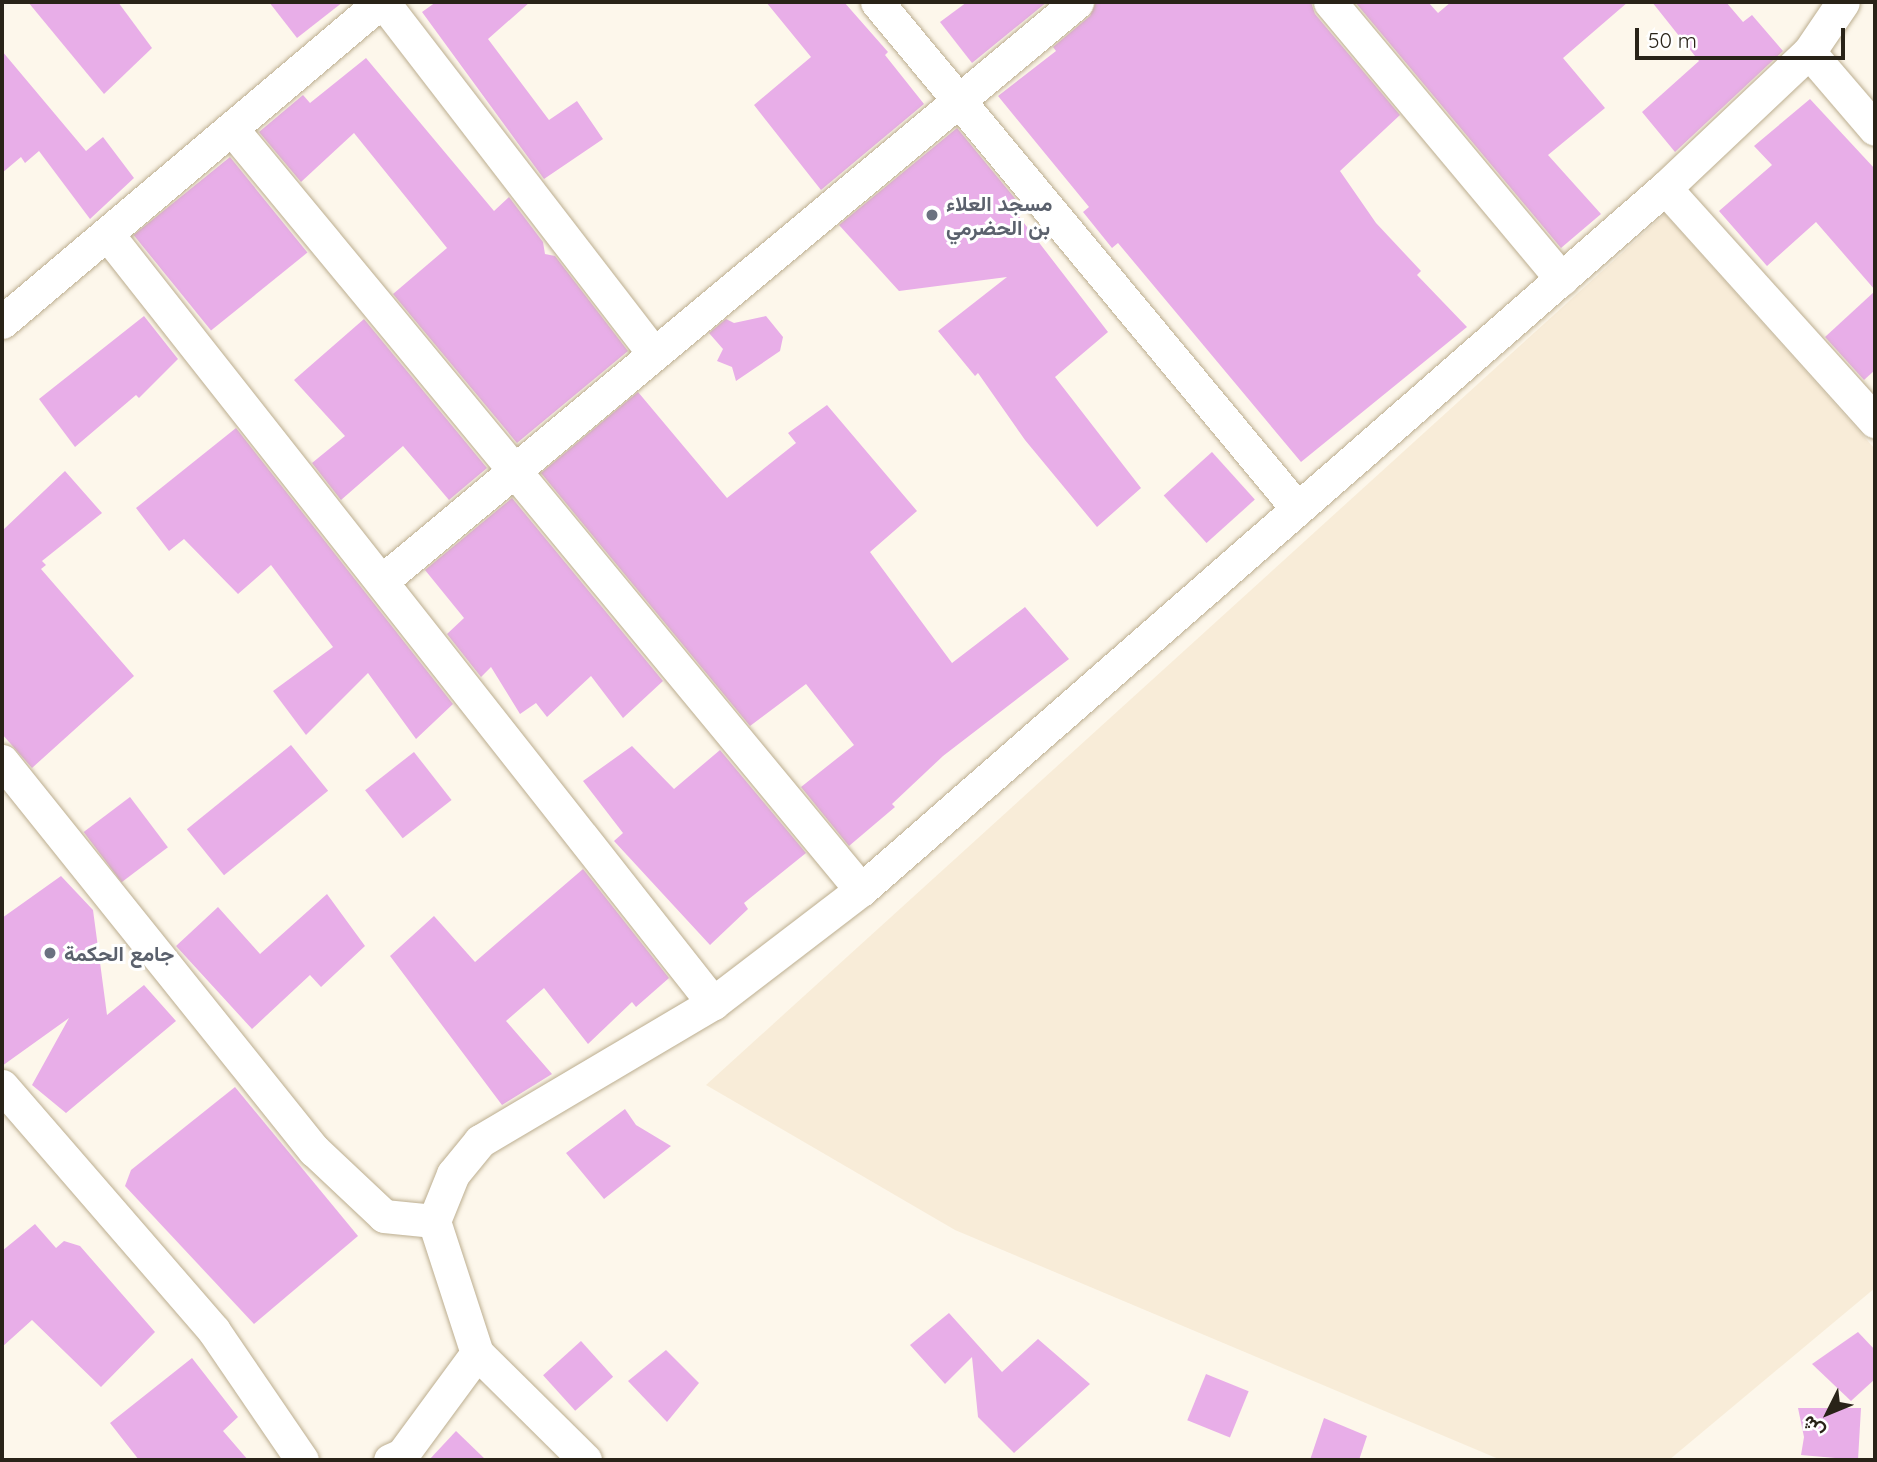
<!DOCTYPE html>
<html>
<head>
<meta charset="utf-8">
<style>
  body { margin:0 }
  #map { position:relative; width:1877px; height:1462px; overflow:hidden; background:#fdf7eb; font-family:Quicksand,Vazirmatn,sans-serif }
  div>[style] { position:absolute }
  [style*='--x'] { left:calc(var(--x)*1px); top:calc(var(--y)*1px); width:calc(var(--w)*1px); rotate:calc(var(--a)*1deg) }
  .industrial>* { inset:0; background:#f8ecd8 }
  .building>* { inset:0; background:#e8aee8; transform-origin:0 0 }
  .roads { filter:drop-shadow(0 0 2px #bcae90) drop-shadow(0 0 2px #bcae90) }
  .street>* { height:33px; margin:-16.5px; padding:0 16.5px; transform-origin:16.5px; border-radius:16.5px; background:#fff }
  .dots>* { width:19px; height:19px; translate:-50% -50%; box-sizing:border-box; border:4px solid #fff; border-radius:50% }
  span { translate:-50% -50%; white-space:nowrap; text-align:center; line-height:1.15; -webkit-text-stroke:6px #fff; paint-order:stroke }
  .worship-label { font-size:21px; color:#5b616d; font-weight:700 }
  .left { translate:0 -50%; text-align:left }
  .frame { position:absolute; inset:0; border:4px solid #292318; pointer-events:none }
  .north { position:absolute; left:1793px; top:1378px; width:70px; height:70px; -webkit-text-stroke:5px #fff; paint-order:stroke; rotate:227deg; font-size:19px; font-weight:700; line-height:28px; text-align:center; color:#292318 }
  .north::after { content:''; display:block; margin:auto; width:24px; height:32px; background:#292318; clip-path:polygon(50% 0,100% 100%,50% 72%,0 100%) }
  .scale { position:absolute; left:1635px; top:28px; width:210px; height:32px; box-sizing:border-box; border:4px solid #292318; border-top:0; padding-left:9px; font-size:21px; line-height:24px; white-space:nowrap; color:#292318; -webkit-text-stroke:5px #fff; paint-order:stroke }
</style>
</head>
<body>
<div id="map">
  <div class="industrial">
    <div style="clip-path:polygon(1665px 214px,1875px 449px,1875px 1288px,1669px 1460px,1501px 1460px,955px 1230px,706px 1085px)"></div>
  </div>
  <div class="building">
    <div style="clip-path:polygon(28px 2px,118px 2px,152px 48px,104px 94px)"></div>
    <div style="clip-path:polygon(269px 2px,343px 2px,297px 38px)"></div>
    <div style="clip-path:polygon(436px 2px,530px 2px,488px 39px,549px 120px,577px 101px,603px 139px,544px 179px,422px 12px)"></div>
    <div style="clip-path:polygon(766px 2px,844px 2px,888px 52px,885px 55px,924px 104px,821px 190px,754px 105px,811px 57px)"></div>
    <div style="clip-path:polygon(967px 2px,1047px 2px,972px 63px,940px 22px)"></div>
    <div style="clip-path:polygon(1096px 2px,1311px 2px,1315px 14px,1400px 115px,1340px 171px,1376px 223px,1421px 271px,1417px 275px,1467px 327px,1301px 462px,1118px 243px,1112px 248px,1083px 212px,1089px 207px,998px 96px,1056px 51px,1053px 47px,1090px 16px)"></div>
    <div style="clip-path:polygon(1355px 2px,1428px 2px,1438px 13px,1451px 2px,1628px 2px,1563px 58px,1605px 108px,1548px 155px,1601px 214px,1561px 248px)"></div>
    <div style="clip-path:polygon(1652px 2px,1726px 2px,1743px 22px,1752px 15px,1783px 51px,1675px 152px,1642px 112px,1699px 61px)"></div>
    <div style="clip-path:polygon(2px 51px,86px 151px,103px 137px,134px 178px,90px 219px,39px 151px,25px 163px,21px 157px,2px 173px)"></div>
    <div style="clip-path:polygon(366px 58px,494px 211px,509px 197px,543px 242px,545px 254px,555px 256px,628px 351px,517px 443px,393px 294px,447px 248px,354px 133px,301px 182px,259px 132px,303px 95px,310px 103px)"></div>
    <div style="clip-path:polygon(1810px 99px,1875px 169px,1875px 290px,1816px 222px,1767px 266px,1719px 211px,1772px 165px,1754px 146px)"></div>
    <div style="clip-path:polygon(957px 128px,1023px 208px,1017px 214px,1108px 332px,1055px 377px,1141px 488px,1097px 527px,1025px 440px,978px 373px,975px 376px,938px 331px,1007px 277px,899px 291px,839px 225px)"></div>
    <div style="left:230px;top:157px;width:123px;height:124px;rotate:51deg"></div>
    <div style="clip-path:polygon(1875px 291px,1875px 370px,1864px 380px,1825px 337px)"></div>
    <div style="clip-path:polygon(144px 316px,178px 359px,139px 398px,136px 395px,75px 447px,39px 399px)"></div>
    <div style="clip-path:polygon(766px 316px,783px 337px,780px 351px,736px 381px,732px 367px,717px 361px,723px 349px,709px 333px,726px 319px,734px 323px)"></div>
    <div style="clip-path:polygon(364px 319px,487px 468px,449px 500px,403px 446px,341px 500px,312px 463px,345px 436px,294px 380px)"></div>
    <div style="clip-path:polygon(638px 392px,727px 498px,796px 443px,788px 433px,827px 405px,917px 511px,870px 552px,952px 663px,1025px 607px,1069px 659px,943px 756px,892px 804px,895px 807px,849px 846px,801px 787px,854px 745px,806px 684px,750px 726px,541px 473px)"></div>
    <div style="clip-path:polygon(236px 428px,453px 704px,416px 739px,368px 673px,306px 735px,273px 691px,333px 647px,271px 565px,238px 594px,184px 539px,169px 551px,136px 508px)"></div>
    <div style="left:1212px;top:452px;width:64px;height:65px;rotate:48deg"></div>
    <div style="clip-path:polygon(65px 471px,102px 513px,42px 561px,46px 565px,41px 569px,134px 676px,32px 768px,2px 734px,2px 531px)"></div>
    <div style="clip-path:polygon(512px 498px,663px 681px,623px 718px,591px 676px,547px 717px,536px 703px,520px 714px,491px 667px,481px 677px,447px 634px,464px 618px,425px 570px)"></div>
    <div style="left:291px;top:745px;width:59px;height:134px;rotate:51deg"></div>
    <div style="clip-path:polygon(632px 746px,674px 789px,720px 750px,806px 853px,744px 903px,748px 909px,710px 945px,614px 841px,623px 833px,583px 781px)"></div>
    <div style="left:414px;top:752px;width:61px;height:62px;rotate:52deg"></div>
    <div style="left:130px;top:797px;width:63px;height:58px;rotate:53deg"></div>
    <div style="clip-path:polygon(583px 869px,669px 978px,636px 1007px,632px 1002px,588px 1044px,544px 988px,506px 1021px,552px 1074px,502px 1105px,390px 956px,434px 916px,475px 962px)"></div>
    <div style="clip-path:polygon(61px 876px,93px 910px,107px 1015px,144px 985px,176px 1021px,66px 1113px,32px 1085px,69px 1018px,2px 1066px,2px 918px)"></div>
    <div style="clip-path:polygon(327px 894px,365px 946px,321px 987px,310px 975px,252px 1029px,176px 946px,218px 907px,260px 954px)"></div>
    <div style="clip-path:polygon(235px 1087px,358px 1236px,254px 1324px,125px 1186px,131px 1170px)"></div>
    <div style="clip-path:polygon(625px 1109px,636px 1125px,671px 1146px,604px 1199px,566px 1153px)"></div>
    <div style="clip-path:polygon(35px 1224px,56px 1248px,64px 1241px,80px 1246px,155px 1332px,101px 1387px,32px 1320px,2px 1347px,2px 1251px)"></div>
    <div style="clip-path:polygon(949px 1313px,1002px 1372px,1038px 1339px,1090px 1384px,1014px 1453px,978px 1417px,972px 1357px,945px 1384px,910px 1345px)"></div>
    <div style="clip-path:polygon(1858px 1332px,1875px 1350px,1875px 1379px,1851px 1401px,1812px 1364px)"></div>
    <div style="left:581px;top:1341px;width:48px;height:51px;rotate:48deg"></div>
    <div style="clip-path:polygon(666px 1350px,699px 1383px,667px 1422px,628px 1381px)"></div>
    <div style="clip-path:polygon(192px 1358px,238px 1417px,223px 1431px,248px 1460px,139px 1460px,110px 1423px)"></div>
    <div style="left:1206px;top:1374px;width:46px;height:50px;rotate:22deg"></div>
    <div style="clip-path:polygon(1798px 1408px,1861px 1408px,1858px 1460px,1801px 1455px,1804px 1437px)"></div>
    <div style="clip-path:polygon(1324px 1418px,1367px 1436px,1359px 1460px,1310px 1460px)"></div>
    <div style="clip-path:polygon(456px 1431px,486px 1460px,429px 1460px)"></div>
  </div>
  <div class="roads">
    <div class="street">
      <div style="--x:383;--y:2;--w:441;--a:52.4"></div>
      <div style="--x:877;--y:2;--w:658;--a:50.31"></div>
      <div style="--x:1330;--y:2;--w:361;--a:50.1"></div>
      <div style="--x:1809;--y:52;--w:101;--a:49.4"></div>
      <div style="--x:232;--y:129;--w:987;--a:50.42"></div>
      <div style="--x:1665;--y:188;--w:314;--a:48"></div>
      <div style="--x:108;--y:235;--w:978;--a:51.77"></div>
      <div style="--x:2;--y:322;--w:495;--a:-40.2"></div>
      <div style="--x:383;--y:580;--w:903;--a:-39.79"></div>
      <div style="--x:2;--y:761;--w:499;--a:51.3"></div>
      <div style="--x:314;--y:1150;--w:96;--a:43.3"></div>
      <div style="--x:384;--y:1216;--w:50;--a:5.7"></div>
      <div style="--x:434;--y:1221;--w:139;--a:72"></div>
      <div style="--x:477;--y:1353;--w:127;--a:126.3"></div>
      <div style="--x:402;--y:1455;--w:13;--a:157"></div>
      <div style="--x:2;--y:1086;--w:324;--a:49.1"></div>
      <div style="--x:214;--y:1331;--w:156;--a:55.7"></div>
      <div style="--x:434;--y:1221;--w:51;--a:-68"></div>
      <div style="--x:453;--y:1174;--w:43;--a:-50.7"></div>
      <div style="--x:480;--y:1141;--w:271;--a:-30.6"></div>
      <div style="--x:713;--y:1003;--w:186;--a:-37.4"></div>
      <div style="--x:861;--y:890;--w:1067;--a:-41.13"></div>
      <div style="--x:1665;--y:188;--w:198;--a:-43.4"></div>
      <div style="--x:1809;--y:52;--w:60;--a:-55.8"></div>
      <div style="--x:477;--y:1353;--w:152;--a:44.7"></div>
    </div>
  </div>
  <div class="dots">
    <div style="left:932px;top:215px;background:#6b7280"></div>
    <div style="left:50px;top:953px;background:#6b7280"></div>
  </div>
  <div class="worship-label">
    <span class="left" style="left:946px;top:215px">مسجد العلاء<br>بن الحضرمي</span>
    <span class="left" style="left:64px;top:953px">جامع الحكمة</span>
  </div>
  <div class="frame"></div>
  <div class="north">ش</div>
  <div class="scale">50 m</div>
</div>
</body>
</html>
